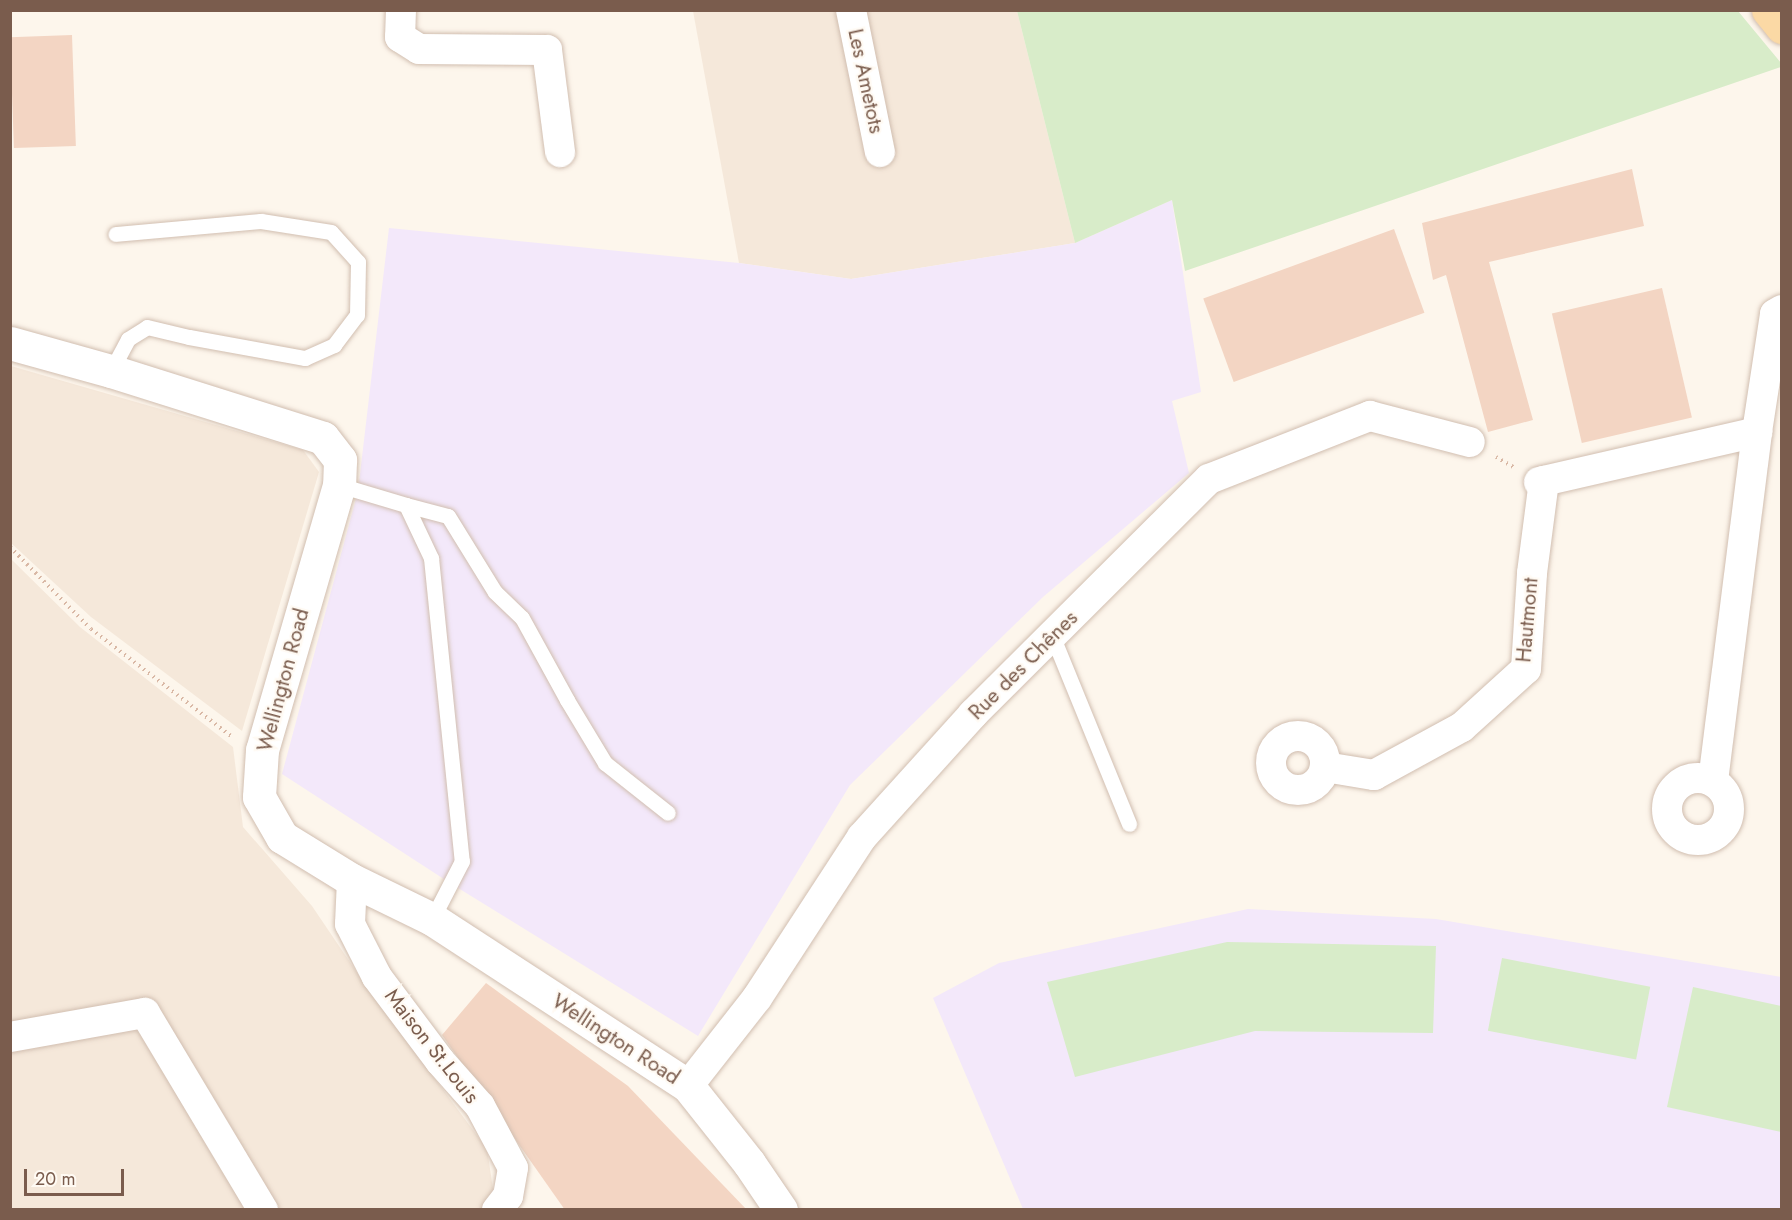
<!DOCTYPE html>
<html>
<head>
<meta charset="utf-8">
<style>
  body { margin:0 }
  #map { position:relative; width:1792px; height:1220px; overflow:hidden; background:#fdf6ec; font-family:Jost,sans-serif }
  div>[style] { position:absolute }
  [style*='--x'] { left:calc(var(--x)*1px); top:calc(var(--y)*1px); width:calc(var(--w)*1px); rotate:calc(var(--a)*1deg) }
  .residential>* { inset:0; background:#f5e8da }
  .education>* { inset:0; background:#f3e8fa }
  .green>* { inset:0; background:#d8ecc9; transform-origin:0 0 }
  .building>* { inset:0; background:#f3d5c3; transform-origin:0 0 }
  .path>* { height:4px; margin-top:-2px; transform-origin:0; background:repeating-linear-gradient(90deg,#d9b8a5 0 1.5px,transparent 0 6px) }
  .roads { filter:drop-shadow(0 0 2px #d1beb0) drop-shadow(0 0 2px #d1beb0) }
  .service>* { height:15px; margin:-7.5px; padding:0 7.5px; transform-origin:7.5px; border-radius:7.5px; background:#fff }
  .minor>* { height:30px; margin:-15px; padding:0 15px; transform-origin:15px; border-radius:15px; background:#fff }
  .minor>.ring { margin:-15px; padding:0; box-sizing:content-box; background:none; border:30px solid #fff; border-radius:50% }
  .secondary>* { height:33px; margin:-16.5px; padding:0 16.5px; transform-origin:16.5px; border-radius:16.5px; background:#fff }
  .primary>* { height:33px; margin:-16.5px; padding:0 16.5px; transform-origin:16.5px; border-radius:16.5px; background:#fbd9a5 }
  span { translate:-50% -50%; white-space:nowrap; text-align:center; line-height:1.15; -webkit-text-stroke:4.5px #fffaf3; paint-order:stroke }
  .street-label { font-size:21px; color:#7a5c4d }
  .frame { position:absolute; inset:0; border:12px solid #7a5c4d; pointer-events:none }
  .scale { position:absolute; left:24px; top:1169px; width:100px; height:27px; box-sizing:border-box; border:3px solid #7a5c4d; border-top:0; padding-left:8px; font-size:18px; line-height:21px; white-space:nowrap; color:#7a5c4d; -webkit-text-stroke:4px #fffaf3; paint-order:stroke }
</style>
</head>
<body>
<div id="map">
  <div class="residential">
    <div style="clip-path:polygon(693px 11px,1017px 11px,1075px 243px,851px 279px,739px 263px)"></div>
    <div style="clip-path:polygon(11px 366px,303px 450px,319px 472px,242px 731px,91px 617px,11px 543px)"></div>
    <div style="clip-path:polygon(10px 558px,80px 627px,233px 747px,243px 827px,312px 906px,364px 983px,487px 1149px,496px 1209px,11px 1209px)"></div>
  </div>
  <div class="education">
    <div style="clip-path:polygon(1172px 200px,1201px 392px,1172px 401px,1189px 473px,1043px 597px,850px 785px,698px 1036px,450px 883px,282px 774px,358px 491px,389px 228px,739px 263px,851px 279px,1075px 243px)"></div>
    <div style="clip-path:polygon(1248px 909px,1436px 919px,1781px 977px,1781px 1209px,1023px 1209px,933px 998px,999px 963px)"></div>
  </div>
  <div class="green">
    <div style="clip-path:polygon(1017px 11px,1738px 11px,1781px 63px,1781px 67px,1185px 271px,1172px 200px,1075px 243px)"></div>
    <div style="clip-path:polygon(1227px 942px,1436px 946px,1433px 1033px,1255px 1031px,1075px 1077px,1047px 982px)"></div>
    <div style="left:1502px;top:958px;width:151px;height:74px;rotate:11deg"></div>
    <div style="clip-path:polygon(1693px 987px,1781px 1006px,1781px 1132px,1667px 1107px)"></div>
  </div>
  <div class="building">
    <div style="left:72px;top:35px;width:111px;height:62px;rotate:88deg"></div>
    <div style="clip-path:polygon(1632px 169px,1644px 226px,1489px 262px,1533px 420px,1488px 432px,1446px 275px,1433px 280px,1422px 223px)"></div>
    <div style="left:1394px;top:229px;width:89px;height:203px;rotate:70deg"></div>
    <div style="left:1662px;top:288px;width:133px;height:113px;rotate:77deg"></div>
    <div style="clip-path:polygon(486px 983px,628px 1086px,747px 1210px,565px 1210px,442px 1035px)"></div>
  </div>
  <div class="path">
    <div style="--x:1496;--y:457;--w:20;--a:30"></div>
    <div style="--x:10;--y:547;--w:115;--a:45.4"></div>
    <div style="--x:91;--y:629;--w:176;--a:37.4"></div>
  </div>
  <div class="roads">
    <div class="service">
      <div style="--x:111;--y:371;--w:36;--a:-62"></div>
      <div style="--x:128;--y:339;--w:22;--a:-32"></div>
      <div style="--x:147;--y:327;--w:43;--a:13.4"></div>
      <div style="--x:189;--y:337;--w:118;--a:10.3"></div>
      <div style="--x:305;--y:358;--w:32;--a:-24"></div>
      <div style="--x:334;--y:345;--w:38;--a:-53"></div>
      <div style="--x:357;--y:315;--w:53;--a:-88.9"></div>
      <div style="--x:358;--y:262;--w:40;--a:-132"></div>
      <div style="--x:331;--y:232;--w:71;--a:-171.1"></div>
      <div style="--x:261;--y:221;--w:146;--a:174.9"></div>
      <div style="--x:339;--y:485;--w:70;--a:16.6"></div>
      <div style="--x:406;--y:505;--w:59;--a:64.7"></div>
      <div style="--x:431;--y:558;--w:305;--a:84.2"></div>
      <div style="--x:462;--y:861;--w:65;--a:117.3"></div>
      <div style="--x:406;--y:505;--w:43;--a:14.7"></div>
      <div style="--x:448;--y:516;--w:89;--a:58.3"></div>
      <div style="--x:495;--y:592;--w:37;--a:44"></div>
      <div style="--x:522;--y:618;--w:94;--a:61.2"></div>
      <div style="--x:567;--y:700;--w:74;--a:58.9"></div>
      <div style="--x:605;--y:763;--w:80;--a:38.4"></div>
      <div style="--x:1052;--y:635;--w:204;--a:67.8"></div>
    </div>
    <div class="minor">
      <div style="--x:401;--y:10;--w:27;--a:92"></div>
      <div style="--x:400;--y:37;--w:22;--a:32"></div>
      <div style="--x:419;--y:49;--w:128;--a:0.4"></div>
      <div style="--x:547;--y:50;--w:103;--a:82.7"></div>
      <div style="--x:851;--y:10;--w:145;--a:78.5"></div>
      <div style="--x:1539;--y:482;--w:224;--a:-12.9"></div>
      <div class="ring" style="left:1271px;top:736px;width:24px;height:24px"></div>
      <div style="--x:1325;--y:767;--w:50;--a:9.3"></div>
      <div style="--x:1374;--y:775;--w:100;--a:-28.6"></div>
      <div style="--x:1462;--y:727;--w:86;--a:-42.2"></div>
      <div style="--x:1526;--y:669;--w:96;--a:-86.4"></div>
      <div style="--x:1532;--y:573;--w:93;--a:-82.6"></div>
      <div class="ring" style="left:1667px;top:778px;width:32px;height:32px"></div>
      <div style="--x:1713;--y:781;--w:352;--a:-82.8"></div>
      <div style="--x:1757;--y:432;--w:119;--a:-81.3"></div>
      <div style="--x:1775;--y:314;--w:8;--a:-30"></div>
      <div style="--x:352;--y:880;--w:44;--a:92.6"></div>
      <div style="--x:350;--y:924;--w:59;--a:63"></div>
      <div style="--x:377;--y:977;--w:105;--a:53.1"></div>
      <div style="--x:440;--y:1061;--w:60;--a:48.4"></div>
      <div style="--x:480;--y:1106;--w:70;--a:62"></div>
      <div style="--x:513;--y:1168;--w:28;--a:100"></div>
      <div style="--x:508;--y:1196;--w:18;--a:128"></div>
      <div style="--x:10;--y:1037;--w:137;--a:-10.1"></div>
      <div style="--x:145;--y:1013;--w:230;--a:59.1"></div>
      <div style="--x:688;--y:1086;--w:112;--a:-51.9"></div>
      <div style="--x:757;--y:998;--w:192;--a:-56.9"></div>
      <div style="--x:862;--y:837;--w:166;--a:-47.9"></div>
      <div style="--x:973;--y:714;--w:333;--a:-44.9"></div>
      <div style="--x:1209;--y:479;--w:173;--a:-21.4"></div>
      <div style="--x:1370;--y:416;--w:103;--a:14.6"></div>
    </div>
    <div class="secondary">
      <div style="--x:10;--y:343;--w:105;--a:15.5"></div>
      <div style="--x:111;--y:371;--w:222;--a:17.5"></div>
      <div style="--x:323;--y:438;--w:28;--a:52"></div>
      <div style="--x:340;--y:460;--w:25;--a:92"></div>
      <div style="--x:339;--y:485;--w:276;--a:106.2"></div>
      <div style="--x:262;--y:750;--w:47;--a:93.7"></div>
      <div style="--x:259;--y:797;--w:46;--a:60.1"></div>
      <div style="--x:282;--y:837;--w:82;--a:31.6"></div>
      <div style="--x:352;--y:880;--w:89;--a:26"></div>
      <div style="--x:432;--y:919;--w:306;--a:33.1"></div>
      <div style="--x:688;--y:1086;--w:98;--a:51.6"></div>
      <div style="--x:749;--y:1163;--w:57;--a:55.8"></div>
    </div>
    <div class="primary">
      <div style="--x:1768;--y:10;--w:22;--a:51"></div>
    </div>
  </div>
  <div class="street-label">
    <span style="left:866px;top:81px;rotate:78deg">Les Ametots</span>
    <span style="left:1527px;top:620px;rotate:-85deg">Hautmont</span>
    <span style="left:1023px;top:665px;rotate:-45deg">Rue des Chênes</span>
    <span style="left:283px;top:680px;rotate:-75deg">Wellington Road</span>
    <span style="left:616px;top:1039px;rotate:33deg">Wellington Road</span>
    <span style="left:432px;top:1046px;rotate:52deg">Maison St.Louis</span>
  </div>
  <div class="frame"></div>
  <div class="scale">20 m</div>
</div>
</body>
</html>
